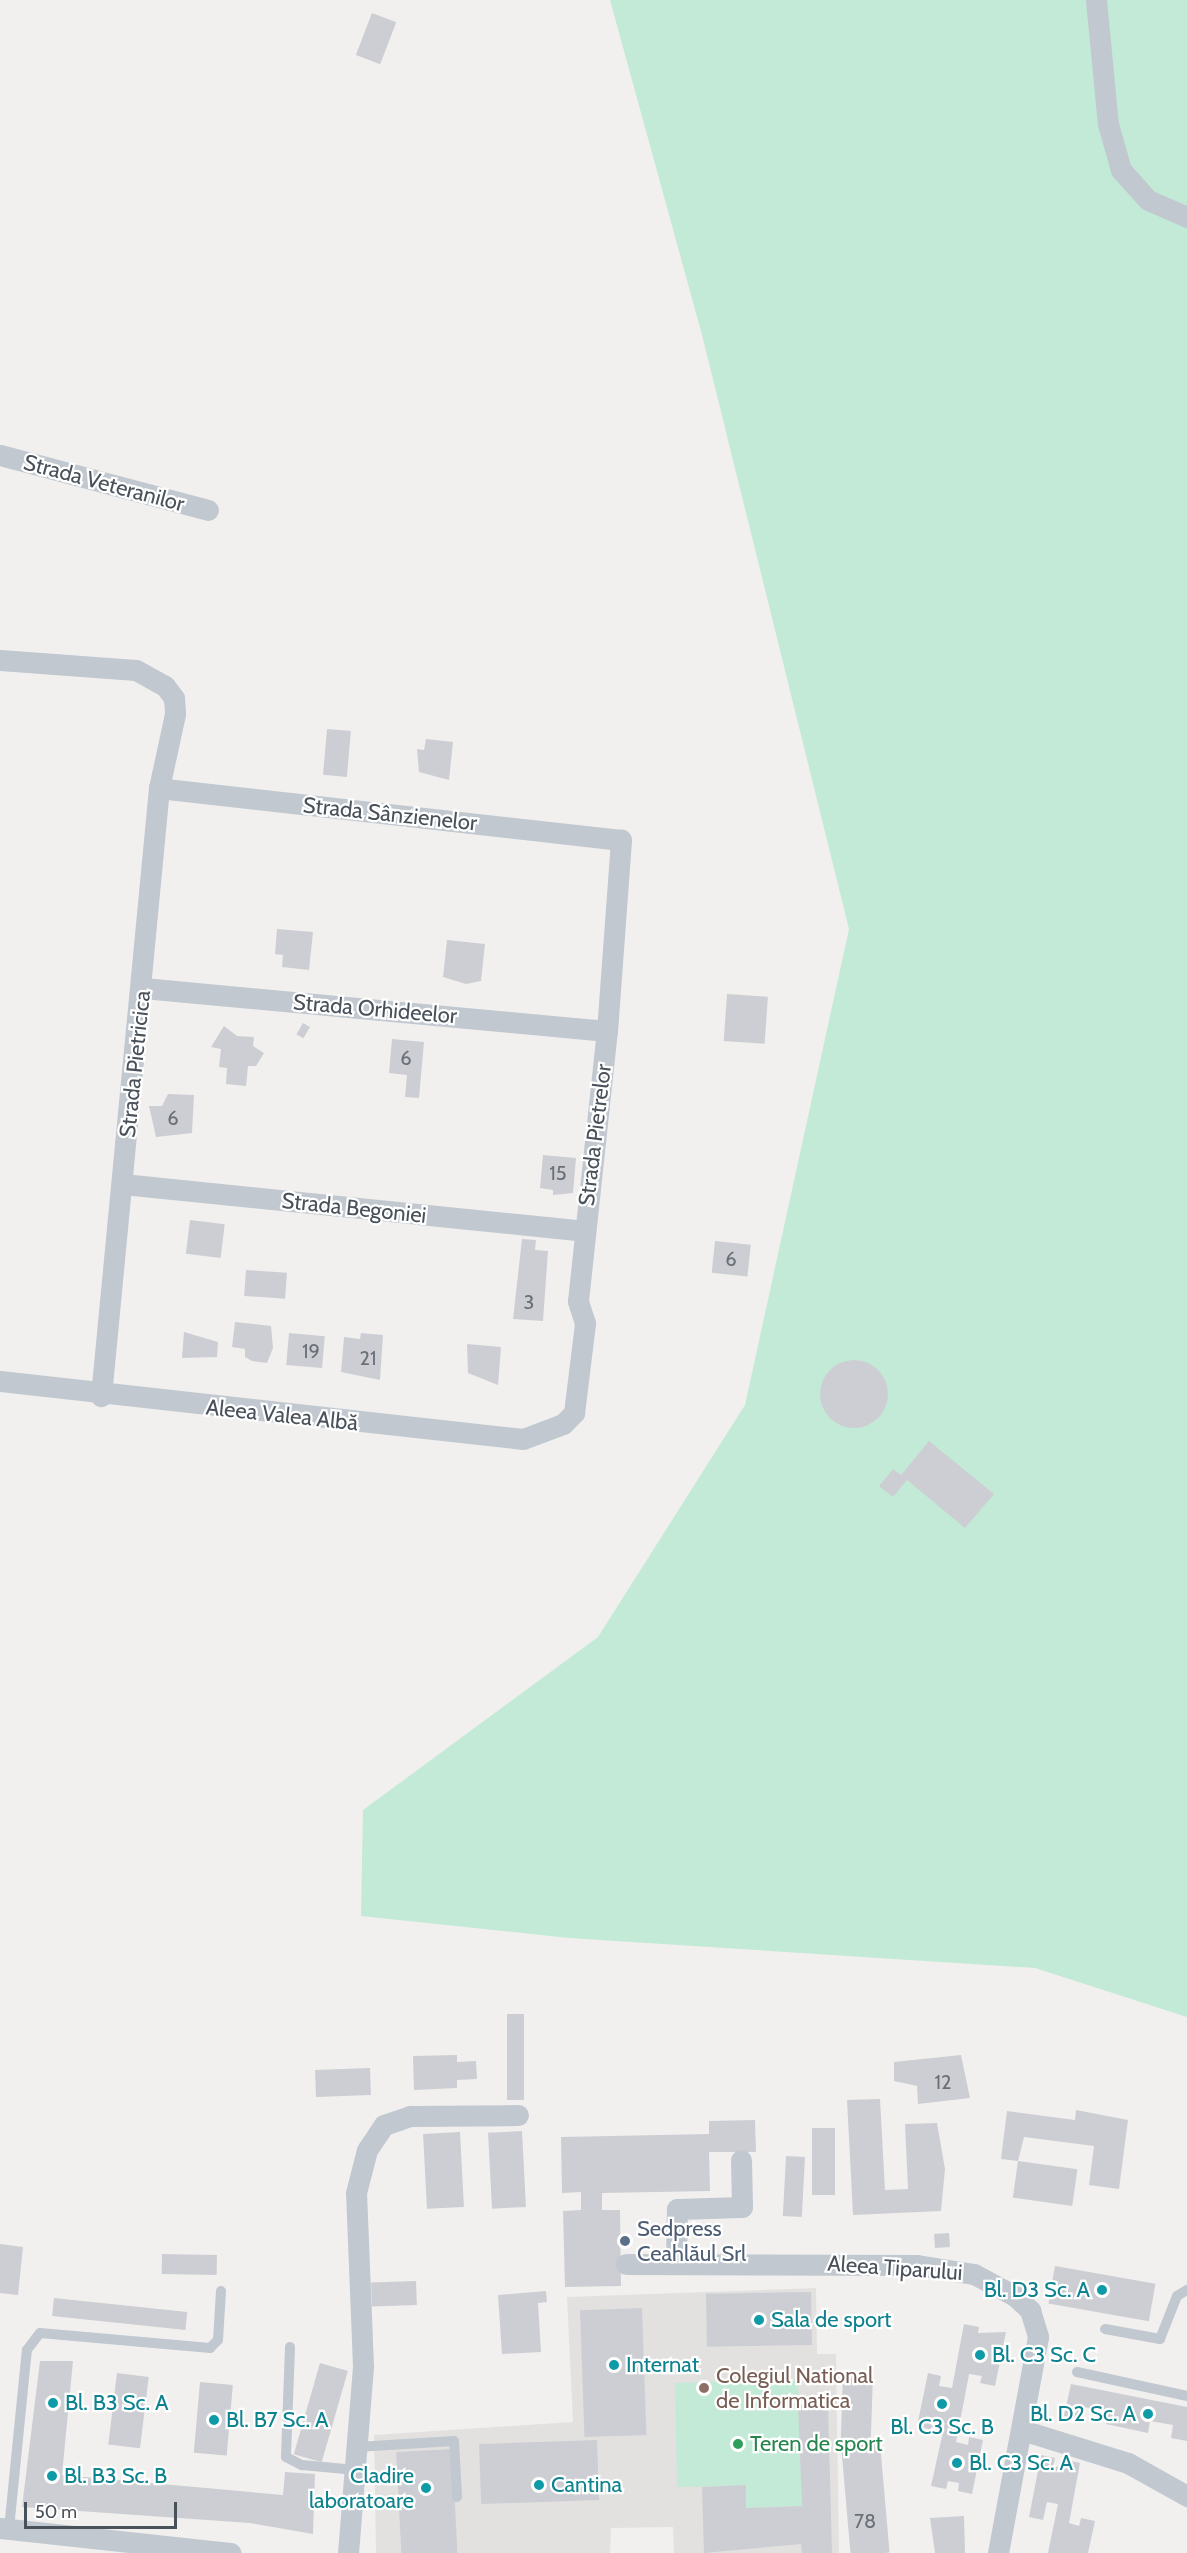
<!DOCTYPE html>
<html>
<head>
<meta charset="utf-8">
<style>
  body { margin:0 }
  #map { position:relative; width:1187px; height:2553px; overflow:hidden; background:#f1f0ef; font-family:Cabin,sans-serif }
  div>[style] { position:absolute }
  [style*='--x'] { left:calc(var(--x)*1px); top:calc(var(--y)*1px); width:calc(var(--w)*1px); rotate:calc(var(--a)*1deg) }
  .education>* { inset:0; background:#e2e1e0 }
  .green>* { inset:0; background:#c3ead6 }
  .building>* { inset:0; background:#cdced3; transform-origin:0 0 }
  .round { border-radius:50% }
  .lane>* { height:10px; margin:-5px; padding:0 5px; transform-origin:5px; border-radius:5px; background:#c1c8cf }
  .street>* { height:21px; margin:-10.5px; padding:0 10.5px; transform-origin:10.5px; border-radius:10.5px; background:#c1c8cf }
  .dots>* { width:16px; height:16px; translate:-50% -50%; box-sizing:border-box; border:3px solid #fff; border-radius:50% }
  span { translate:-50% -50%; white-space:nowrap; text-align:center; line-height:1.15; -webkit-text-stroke:4.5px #fff; paint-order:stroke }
  .number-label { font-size:20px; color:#6a7078 }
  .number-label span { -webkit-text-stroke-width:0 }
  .street-label { font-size:22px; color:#49515a }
  .service-label { font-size:22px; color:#4e5e75 }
  .left { translate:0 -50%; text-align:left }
  .culture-label { font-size:22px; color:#0d838f }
  .right { translate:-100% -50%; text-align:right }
  .education-label { font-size:22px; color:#785e54 }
  .leisure-label { font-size:22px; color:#27864d }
  .scale { position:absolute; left:24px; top:2502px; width:153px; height:27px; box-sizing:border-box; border:3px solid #49515a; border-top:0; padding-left:8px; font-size:18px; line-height:21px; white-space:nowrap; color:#49515a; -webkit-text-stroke:4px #fff; paint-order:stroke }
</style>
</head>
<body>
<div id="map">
  <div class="education">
    <div style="clip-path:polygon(816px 2288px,817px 2354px,836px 2354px,839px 2553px,674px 2553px,673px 2527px,611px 2528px,610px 2553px,376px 2553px,374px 2435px,573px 2422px,567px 2297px)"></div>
  </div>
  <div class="green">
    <div style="clip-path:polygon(610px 0,1187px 0,1187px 2017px,1035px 1968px,569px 1938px,361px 1916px,363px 1810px,598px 1637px,745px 1405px,849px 929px,702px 335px)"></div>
    <div style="clip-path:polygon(798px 2380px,802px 2506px,746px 2508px,745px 2486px,677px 2487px,675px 2383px)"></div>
  </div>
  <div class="building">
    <div style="left:372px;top:13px;width:26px;height:45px;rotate:21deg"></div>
    <div style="left:327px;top:729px;width:24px;height:46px;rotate:5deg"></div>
    <div style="clip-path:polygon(426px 739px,453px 742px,449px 780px,419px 772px,417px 749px,424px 750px)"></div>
    <div style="clip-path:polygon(277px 929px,313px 932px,309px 970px,282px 967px,283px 955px,275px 954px)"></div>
    <div style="clip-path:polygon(447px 940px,485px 944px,481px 981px,466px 984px,443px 977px)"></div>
    <div style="left:727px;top:994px;width:41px;height:47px;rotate:4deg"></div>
    <div style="left:303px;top:1023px;width:8px;height:13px;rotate:30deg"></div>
    <div style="clip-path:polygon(224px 1026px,237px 1036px,254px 1037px,253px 1046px,264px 1053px,256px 1066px,248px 1066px,246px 1086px,226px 1084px,227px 1068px,219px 1067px,221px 1049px,211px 1047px)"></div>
    <div style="clip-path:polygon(392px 1039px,424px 1042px,419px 1098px,405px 1097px,407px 1075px,389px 1073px)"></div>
    <div style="clip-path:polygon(168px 1094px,194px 1095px,192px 1133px,156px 1137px,149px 1106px,162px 1106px)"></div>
    <div style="clip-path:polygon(543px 1155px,576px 1158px,573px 1193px,553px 1195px,553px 1190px,540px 1188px)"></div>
    <div style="left:190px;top:1220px;width:35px;height:34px;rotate:7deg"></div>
    <div style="clip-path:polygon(522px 1239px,536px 1240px,535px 1250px,548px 1251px,543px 1321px,513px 1319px)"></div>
    <div style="left:715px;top:1241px;width:36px;height:32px;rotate:6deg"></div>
    <div style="left:246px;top:1270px;width:41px;height:26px;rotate:4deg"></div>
    <div style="clip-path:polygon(235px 1322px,271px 1326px,273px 1348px,267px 1363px,252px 1361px,245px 1357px,245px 1349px,232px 1347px)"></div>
    <div style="clip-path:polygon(184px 1332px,218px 1342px,217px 1357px,182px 1358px)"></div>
    <div style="left:289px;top:1333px;width:36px;height:32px;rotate:5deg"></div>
    <div style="clip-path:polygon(361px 1333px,383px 1335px,380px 1380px,341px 1372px,344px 1337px,360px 1339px)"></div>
    <div style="clip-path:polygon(467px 1344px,501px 1347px,498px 1385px,468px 1373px)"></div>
    <div class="round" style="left:820px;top:1360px;width:68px;height:68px"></div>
    <div style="clip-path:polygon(929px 1441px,994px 1494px,965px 1528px,907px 1480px,893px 1497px,879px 1486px,893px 1469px,901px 1475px)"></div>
    <div style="left:507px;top:2014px;width:17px;height:86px"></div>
    <div style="clip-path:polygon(457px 2055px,457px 2062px,476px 2061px,477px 2079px,457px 2080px,457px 2088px,414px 2090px,413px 2056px)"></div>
    <div style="clip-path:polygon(961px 2055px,970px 2098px,918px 2104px,917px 2086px,894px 2081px,894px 2062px)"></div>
    <div style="left:370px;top:2068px;width:27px;height:55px;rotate:88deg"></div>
    <div style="clip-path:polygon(880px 2099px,885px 2190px,908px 2189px,905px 2124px,937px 2123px,945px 2169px,941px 2211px,853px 2215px,847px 2100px)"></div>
    <div style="clip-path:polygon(1076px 2110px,1128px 2120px,1119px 2189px,1089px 2185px,1094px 2146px,1024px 2137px,1018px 2161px,1001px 2159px,1007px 2111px,1075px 2120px)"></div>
    <div style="clip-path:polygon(755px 2120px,756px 2152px,709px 2152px,710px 2191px,602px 2193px,602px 2210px,620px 2210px,621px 2286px,565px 2287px,563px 2211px,581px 2210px,581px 2192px,562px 2193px,561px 2137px,709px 2134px,709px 2121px)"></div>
    <div style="left:812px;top:2128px;width:23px;height:67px"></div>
    <div style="left:522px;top:2131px;width:76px;height:34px;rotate:87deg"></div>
    <div style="left:460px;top:2132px;width:75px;height:37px;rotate:87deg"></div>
    <div style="left:786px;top:2156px;width:19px;height:60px;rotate:3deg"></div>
    <div style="left:1018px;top:2161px;width:60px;height:37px;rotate:8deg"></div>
    <div style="left:949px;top:2233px;width:14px;height:15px;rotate:86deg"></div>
    <div style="clip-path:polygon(0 2244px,23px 2247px,18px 2295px,0 2293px)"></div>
    <div style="left:162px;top:2254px;width:55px;height:20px;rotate:1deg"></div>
    <div style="left:1055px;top:2266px;width:102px;height:38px;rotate:10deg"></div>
    <div style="left:416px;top:2281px;width:24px;height:45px;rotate:88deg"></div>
    <div style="clip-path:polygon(546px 2291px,547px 2302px,538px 2303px,541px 2352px,502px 2354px,498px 2295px)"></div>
    <div style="left:811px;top:2292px;width:53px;height:105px;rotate:89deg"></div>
    <div style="left:54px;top:2298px;width:134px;height:18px;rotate:6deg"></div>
    <div style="left:642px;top:2308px;width:127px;height:62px;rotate:88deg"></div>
    <div style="clip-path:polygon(964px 2324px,979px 2327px,978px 2333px,1006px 2332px,995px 2386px,980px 2383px,982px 2376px,969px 2374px,968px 2380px,956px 2442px,968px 2445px,969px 2437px,983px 2440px,972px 2494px,958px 2491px,959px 2483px,948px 2481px,946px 2489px,931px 2486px,945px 2423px,933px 2421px,932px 2430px,917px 2426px,928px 2373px,941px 2376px,939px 2386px,952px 2388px)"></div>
    <div style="clip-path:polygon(40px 2361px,73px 2361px,62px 2475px,283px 2495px,285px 2472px,315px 2474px,313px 2534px,250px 2523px,22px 2507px)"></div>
    <div style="left:320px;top:2363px;width:29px;height:95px;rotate:16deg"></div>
    <div style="left:117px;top:2373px;width:32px;height:72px;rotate:7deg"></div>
    <div style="left:843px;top:2375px;width:30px;height:64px;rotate:2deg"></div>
    <div style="left:200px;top:2382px;width:33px;height:71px;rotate:5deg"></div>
    <div style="clip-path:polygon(1071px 2384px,1187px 2407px,1187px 2441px,1171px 2438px,1173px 2425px,1150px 2421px,1148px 2433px,1106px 2424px,1109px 2412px,1084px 2407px,1082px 2420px,1064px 2416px)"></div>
    <div style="clip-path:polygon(828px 2404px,832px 2553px,802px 2553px,801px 2544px,704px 2553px,702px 2487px,746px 2485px,746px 2508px,802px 2506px,798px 2405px)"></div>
    <div style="left:597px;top:2440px;width:60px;height:118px;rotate:88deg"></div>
    <div style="left:880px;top:2443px;width:110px;height:39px;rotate:85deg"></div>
    <div style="left:452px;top:2449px;width:104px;height:56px;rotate:87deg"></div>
    <div style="clip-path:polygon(1041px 2455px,1055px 2458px,1053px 2466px,1065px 2468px,1066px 2460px,1080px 2463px,1069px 2523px,1079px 2526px,1081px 2518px,1095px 2521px,1088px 2553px,1048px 2553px,1058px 2504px,1047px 2502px,1043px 2520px,1029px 2517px)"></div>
    <div style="clip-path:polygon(964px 2516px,965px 2553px,935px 2553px,930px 2518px)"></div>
  </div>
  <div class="lane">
    <div style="--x:1105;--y:2329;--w:56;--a:10.3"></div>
    <div style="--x:1160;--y:2339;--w:46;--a:-68.4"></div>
    <div style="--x:1177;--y:2296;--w:12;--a:-31"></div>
    <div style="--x:290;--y:2347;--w:110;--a:92.1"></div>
    <div style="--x:286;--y:2457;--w:18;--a:27"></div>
    <div style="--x:302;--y:2465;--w:54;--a:5.3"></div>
    <div style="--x:1077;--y:2372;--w:113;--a:12.3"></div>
    <div style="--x:357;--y:2447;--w:97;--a:-3.5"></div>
    <div style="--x:454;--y:2441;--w:56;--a:86.9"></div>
    <div style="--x:9;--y:2529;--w:180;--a:-84.3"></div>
    <div style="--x:27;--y:2350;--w:21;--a:-53"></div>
    <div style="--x:40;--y:2333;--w:171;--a:5"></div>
    <div style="--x:210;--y:2348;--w:11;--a:-45"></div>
    <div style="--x:218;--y:2340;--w:49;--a:-86.5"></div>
  </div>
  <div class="street">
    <div style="--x:1096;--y:0;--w:125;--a:84.5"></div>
    <div style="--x:1108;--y:124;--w:48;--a:74.2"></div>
    <div style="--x:1121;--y:170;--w:40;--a:48"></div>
    <div style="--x:1148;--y:200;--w:43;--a:23.6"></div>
    <div style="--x:0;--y:455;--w:215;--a:14.8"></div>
    <div style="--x:0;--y:660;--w:136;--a:4.2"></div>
    <div style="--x:136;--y:670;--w:33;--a:29"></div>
    <div style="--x:165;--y:686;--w:15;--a:53"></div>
    <div style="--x:174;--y:698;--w:16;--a:86"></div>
    <div style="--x:175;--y:714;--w:76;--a:102.2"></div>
    <div style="--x:159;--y:788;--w:611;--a:95.45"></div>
    <div style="--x:143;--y:988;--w:466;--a:5.3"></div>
    <div style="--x:123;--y:1184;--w:463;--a:5.8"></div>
    <div style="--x:0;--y:1381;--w:526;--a:6.33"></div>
    <div style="--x:523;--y:1439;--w:43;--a:-20.6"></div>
    <div style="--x:563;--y:1424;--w:16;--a:-45"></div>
    <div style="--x:574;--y:1413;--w:91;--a:-83"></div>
    <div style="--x:585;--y:1323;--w:23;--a:-108"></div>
    <div style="--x:578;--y:1301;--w:272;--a:-83.9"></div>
    <div style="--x:607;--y:1031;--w:192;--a:-85.8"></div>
    <div style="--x:621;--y:840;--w:465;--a:-173.6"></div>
    <div style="--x:626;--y:2264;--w:291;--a:0.2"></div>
    <div style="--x:917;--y:2265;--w:58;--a:9"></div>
    <div style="--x:974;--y:2274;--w:47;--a:28.2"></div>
    <div style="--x:1015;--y:2296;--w:21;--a:43"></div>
    <div style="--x:1030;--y:2310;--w:28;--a:73"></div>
    <div style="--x:1038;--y:2337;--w:220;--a:100.5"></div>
    <div style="--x:676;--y:2264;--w:55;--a:-89"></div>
    <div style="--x:677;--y:2209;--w:65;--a:-1.8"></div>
    <div style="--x:742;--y:2207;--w:47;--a:-91.2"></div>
    <div style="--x:1022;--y:2430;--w:111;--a:17.3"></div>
    <div style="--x:1128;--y:2463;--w:68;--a:29.2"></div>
    <div style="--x:0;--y:2528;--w:232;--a:6.2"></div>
    <div style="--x:348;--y:2553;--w:188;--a:-85.4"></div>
    <div style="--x:363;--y:2366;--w:173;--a:-92.3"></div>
    <div style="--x:356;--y:2193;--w:44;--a:-75.7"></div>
    <div style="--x:367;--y:2150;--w:30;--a:-56"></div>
    <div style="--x:384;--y:2125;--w:28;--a:-19"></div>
    <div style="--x:410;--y:2116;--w:108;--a:-0.5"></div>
  </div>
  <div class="dots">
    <div style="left:625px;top:2241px;background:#5c6f8a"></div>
    <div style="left:1102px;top:2290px;background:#0f9aa8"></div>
    <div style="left:759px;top:2320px;background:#0f9aa8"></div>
    <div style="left:980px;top:2355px;background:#0f9aa8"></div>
    <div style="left:614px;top:2365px;background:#0f9aa8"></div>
    <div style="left:704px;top:2388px;background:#8d6e63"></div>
    <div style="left:53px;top:2403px;background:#0f9aa8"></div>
    <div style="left:942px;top:2404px;background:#0f9aa8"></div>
    <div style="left:1148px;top:2414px;background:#0f9aa8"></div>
    <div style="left:214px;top:2420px;background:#0f9aa8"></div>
    <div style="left:738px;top:2444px;background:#2e9e5b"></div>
    <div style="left:957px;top:2463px;background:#0f9aa8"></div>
    <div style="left:52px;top:2476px;background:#0f9aa8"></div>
    <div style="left:539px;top:2485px;background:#0f9aa8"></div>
    <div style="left:426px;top:2488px;background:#0f9aa8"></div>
  </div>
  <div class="number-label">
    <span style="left:406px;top:1058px">6</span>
    <span style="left:173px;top:1118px">6</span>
    <span style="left:558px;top:1173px">15</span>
    <span style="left:731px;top:1259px">6</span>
    <span style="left:529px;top:1302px">3</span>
    <span style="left:311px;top:1351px">19</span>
    <span style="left:368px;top:1358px">21</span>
    <span style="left:943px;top:2082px">12</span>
    <span style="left:865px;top:2521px">78</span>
  </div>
  <div class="street-label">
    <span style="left:104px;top:483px;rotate:15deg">Strada Veteranilor</span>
    <span style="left:390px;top:814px;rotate:6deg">Strada Sânzienelor</span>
    <span style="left:375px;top:1009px;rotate:5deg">Strada Orhideelor</span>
    <span style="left:135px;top:1064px;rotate:-84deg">Strada Pietricica</span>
    <span style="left:595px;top:1135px;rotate:-83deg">Strada Pietrelor</span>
    <span style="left:354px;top:1208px;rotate:6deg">Strada Begoniei</span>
    <span style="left:282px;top:1415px;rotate:6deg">Aleea Valea Albă</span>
    <span style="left:895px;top:2268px;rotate:4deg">Aleea Tiparului</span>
  </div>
  <div class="service-label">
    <span class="left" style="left:637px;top:2241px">Sedpress<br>Ceahlăul Srl</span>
  </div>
  <div class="culture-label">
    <span class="right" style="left:1090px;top:2290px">Bl. D3 Sc. A</span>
    <span class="left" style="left:771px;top:2320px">Sala de sport</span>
    <span class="left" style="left:992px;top:2355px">Bl. C3 Sc. C</span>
    <span class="left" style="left:626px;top:2365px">Internat</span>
    <span class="left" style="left:65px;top:2403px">Bl. B3 Sc. A</span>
    <span class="right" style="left:1136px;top:2414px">Bl. D2 Sc. A</span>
    <span class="left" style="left:226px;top:2420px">Bl. B7 Sc. A</span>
    <span style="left:942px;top:2427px">Bl. C3 Sc. B</span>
    <span class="left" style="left:969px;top:2463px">Bl. C3 Sc. A</span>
    <span class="right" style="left:414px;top:2488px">Cladire<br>laboratoare</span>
    <span class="left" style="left:64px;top:2476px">Bl. B3 Sc. B</span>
    <span class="left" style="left:551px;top:2485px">Cantina</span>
  </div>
  <div class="education-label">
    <span class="left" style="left:716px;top:2388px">Colegiul National<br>de Informatica</span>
  </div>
  <div class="leisure-label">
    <span class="left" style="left:750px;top:2444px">Teren de sport</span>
  </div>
  <div class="scale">50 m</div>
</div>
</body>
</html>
